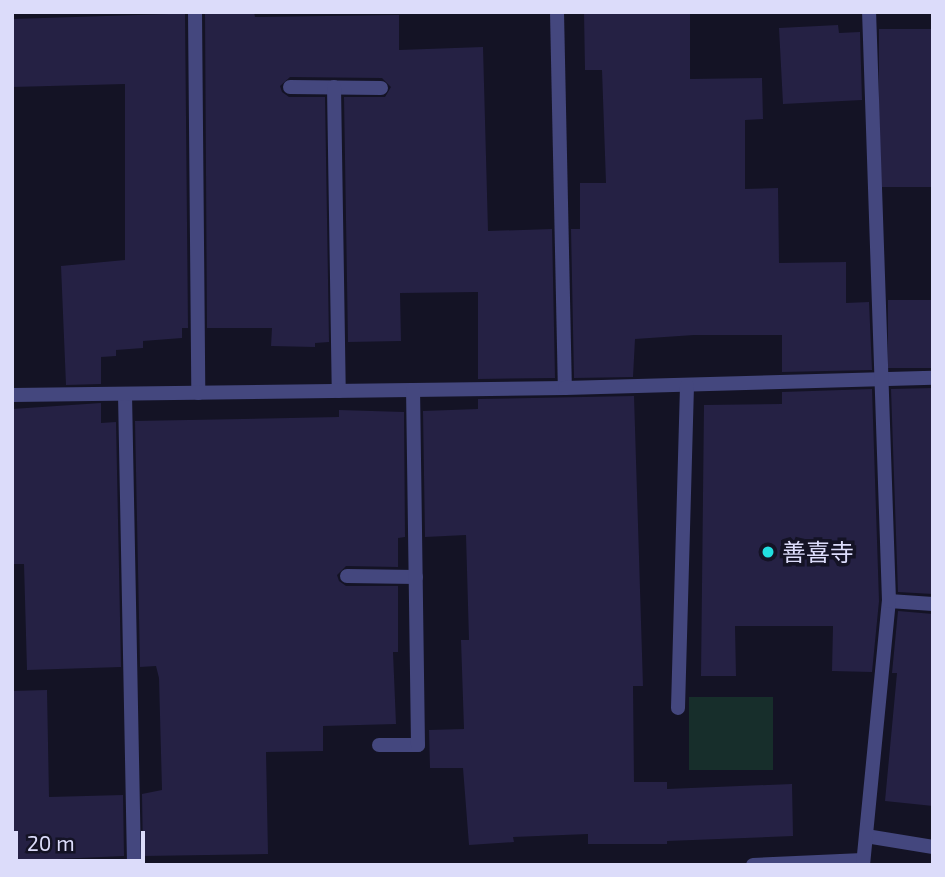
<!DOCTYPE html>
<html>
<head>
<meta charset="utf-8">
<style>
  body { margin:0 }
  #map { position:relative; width:945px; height:877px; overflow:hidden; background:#141325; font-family:"Exo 2","Noto Sans JP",sans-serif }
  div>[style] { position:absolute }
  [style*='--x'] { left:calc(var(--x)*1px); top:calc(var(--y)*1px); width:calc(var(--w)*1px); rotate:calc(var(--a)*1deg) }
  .green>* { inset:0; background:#172e2b; transform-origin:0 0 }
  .building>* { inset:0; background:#252144; transform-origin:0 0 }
  .street>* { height:14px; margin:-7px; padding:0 7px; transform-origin:7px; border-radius:7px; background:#44477e }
  .dots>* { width:19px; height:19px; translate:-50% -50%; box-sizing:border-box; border:4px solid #141325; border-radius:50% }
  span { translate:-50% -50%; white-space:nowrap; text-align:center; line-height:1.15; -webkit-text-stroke:7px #141325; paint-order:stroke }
  .poi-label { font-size:24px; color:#dcdcfa }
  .left { translate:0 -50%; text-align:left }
  .frame { position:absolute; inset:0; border:14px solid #dcdcfa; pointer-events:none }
  .scale { position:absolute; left:14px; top:831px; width:131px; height:32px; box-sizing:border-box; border:4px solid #dcdcfa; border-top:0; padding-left:9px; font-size:21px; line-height:24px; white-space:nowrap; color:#dcdcfa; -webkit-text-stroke:5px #141325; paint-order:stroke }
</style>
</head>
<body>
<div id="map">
  <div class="green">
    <div style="left:773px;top:697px;width:73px;height:84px;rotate:90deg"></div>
  </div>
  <div class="building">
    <div style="clip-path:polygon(254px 12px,255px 17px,399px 15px,399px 50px,483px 47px,488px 231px,552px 229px,555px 378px,478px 379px,478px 292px,400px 293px,401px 341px,348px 342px,344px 97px,385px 97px,391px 87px,382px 78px,290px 77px,280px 86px,282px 92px,289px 97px,325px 97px,329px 342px,315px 343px,315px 347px,271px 346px,272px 328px,207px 328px,205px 13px)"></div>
    <div style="clip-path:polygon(584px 12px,690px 12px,690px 79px,762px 78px,763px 119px,745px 120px,745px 189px,778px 188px,779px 263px,846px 262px,846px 303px,869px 302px,872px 370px,782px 372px,782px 335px,694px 335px,635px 339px,633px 377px,574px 378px,571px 229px,580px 229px,580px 183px,606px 183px,602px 70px,585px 70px)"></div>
    <div style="clip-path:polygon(169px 14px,185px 14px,188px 328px,182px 328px,182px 338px,143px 341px,143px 348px,116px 350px,116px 356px,101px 357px,101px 384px,66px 385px,61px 266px,125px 260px,125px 84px,12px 87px,12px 19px)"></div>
    <div style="clip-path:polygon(838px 25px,839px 33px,860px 32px,862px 100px,783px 104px,779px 28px)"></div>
    <div style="left:933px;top:29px;width:158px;height:54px;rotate:90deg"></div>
    <div style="left:933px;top:300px;width:68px;height:45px;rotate:90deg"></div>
    <div style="clip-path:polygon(933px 388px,933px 594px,898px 592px,891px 389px)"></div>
    <div style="clip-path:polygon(872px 389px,879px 601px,872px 672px,832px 671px,833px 626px,735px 626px,736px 676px,701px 676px,704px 405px,782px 404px,782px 392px)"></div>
    <div style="clip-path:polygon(634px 396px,643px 686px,633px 686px,634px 782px,667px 782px,667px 789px,792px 784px,793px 836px,667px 841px,667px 844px,588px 844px,588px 834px,513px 837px,514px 842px,469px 845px,463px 768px,430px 768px,429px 730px,464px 729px,461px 640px,469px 640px,466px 535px,425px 537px,423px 411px,478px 409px,478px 399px)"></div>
    <div style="clip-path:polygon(101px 403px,101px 423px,116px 422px,121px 667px,27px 670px,24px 564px,12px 564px,12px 409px)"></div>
    <div style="clip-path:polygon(339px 410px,404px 412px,405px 537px,398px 538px,398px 567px,346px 566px,337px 575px,339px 581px,346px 586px,398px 586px,398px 652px,393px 652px,396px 724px,323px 726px,323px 751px,266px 752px,268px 854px,143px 856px,142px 794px,162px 790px,159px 678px,156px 666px,140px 667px,135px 421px,339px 417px)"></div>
    <div style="clip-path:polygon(898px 611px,933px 614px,933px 806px,885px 801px,897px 673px,892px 673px)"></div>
    <div style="clip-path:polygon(47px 690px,49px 797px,123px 795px,124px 856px,12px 861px,12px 691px)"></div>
  </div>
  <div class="street">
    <div style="--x:195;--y:12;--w:381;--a:89.5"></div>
    <div style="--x:557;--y:12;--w:376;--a:88.8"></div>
    <div style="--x:290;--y:87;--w:91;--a:0.6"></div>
    <div style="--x:334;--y:87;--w:304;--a:89.1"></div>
    <div style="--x:125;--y:394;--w:471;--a:88.9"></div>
    <div style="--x:12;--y:395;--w:553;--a:-0.73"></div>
    <div style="--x:565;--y:388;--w:368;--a:-1.6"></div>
    <div style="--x:347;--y:576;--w:69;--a:0.8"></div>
    <div style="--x:889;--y:601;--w:44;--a:3.9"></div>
    <div style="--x:678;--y:708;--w:322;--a:-88.4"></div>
    <div style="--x:379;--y:745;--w:39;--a:0"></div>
    <div style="--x:418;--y:745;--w:355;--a:-90.8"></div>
    <div style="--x:866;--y:836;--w:68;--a:9.3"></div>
    <div style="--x:753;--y:865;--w:110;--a:-2.6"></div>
    <div style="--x:863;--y:865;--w:265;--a:-84.4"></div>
    <div style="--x:889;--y:601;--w:589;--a:-91.94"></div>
  </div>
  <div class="dots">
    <div style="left:768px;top:552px;background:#22dfe0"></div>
  </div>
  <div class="poi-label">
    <span class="left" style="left:782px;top:552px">善喜寺</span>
  </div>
  <div class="frame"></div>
  <div class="scale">20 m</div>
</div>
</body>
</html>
